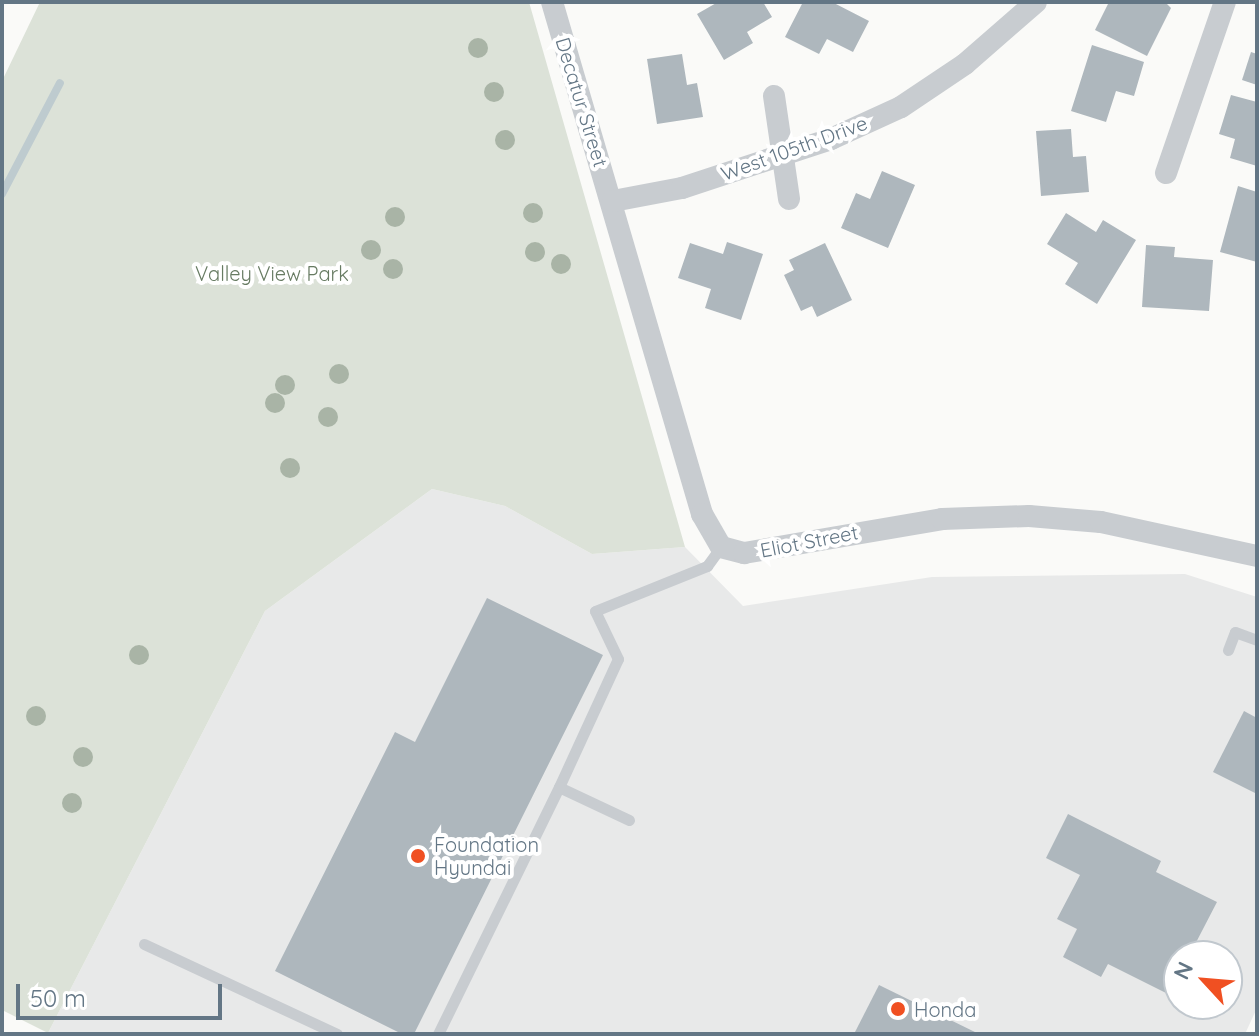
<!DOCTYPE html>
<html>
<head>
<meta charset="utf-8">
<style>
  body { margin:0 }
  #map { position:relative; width:1259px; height:1036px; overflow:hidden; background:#fafaf8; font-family:Quicksand,sans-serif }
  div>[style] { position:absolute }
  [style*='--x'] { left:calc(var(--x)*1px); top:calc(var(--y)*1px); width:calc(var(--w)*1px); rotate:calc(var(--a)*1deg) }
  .built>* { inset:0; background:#e8e9e9 }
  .green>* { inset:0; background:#dce2d8 }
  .stream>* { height:8px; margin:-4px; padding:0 4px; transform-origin:4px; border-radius:4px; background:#becbcf }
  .building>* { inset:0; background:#aeb7bd }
  .lane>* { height:11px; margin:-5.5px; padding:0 5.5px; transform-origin:5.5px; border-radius:5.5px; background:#c8ccd0 }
  .street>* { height:22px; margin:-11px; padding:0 11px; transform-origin:11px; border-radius:11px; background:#c8ccd0 }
  .trees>* { width:20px; height:20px; margin:-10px; border-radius:50%; background:#a9b4a6 }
  .dots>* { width:22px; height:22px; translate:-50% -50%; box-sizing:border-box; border:4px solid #fff; border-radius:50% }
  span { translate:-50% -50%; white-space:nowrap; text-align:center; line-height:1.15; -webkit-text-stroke:8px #fff; paint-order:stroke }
  .street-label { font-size:20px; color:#637685 }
  .park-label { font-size:20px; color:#677b62 }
  .poi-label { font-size:20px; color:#637685 }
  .left { translate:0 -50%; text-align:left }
  .frame { position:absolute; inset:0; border:4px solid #637685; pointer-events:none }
  .north { position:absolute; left:1163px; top:940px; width:80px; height:80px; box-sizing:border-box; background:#fff; border:2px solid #c1c8ce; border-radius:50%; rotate:296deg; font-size:22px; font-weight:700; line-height:32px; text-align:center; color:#637685 }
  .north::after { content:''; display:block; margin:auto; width:28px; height:36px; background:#f05022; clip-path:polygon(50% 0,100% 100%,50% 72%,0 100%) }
  .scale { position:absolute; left:16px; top:984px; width:206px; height:36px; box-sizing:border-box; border:4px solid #637685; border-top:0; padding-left:10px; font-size:24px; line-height:28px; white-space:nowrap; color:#637685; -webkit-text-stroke:6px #fff; paint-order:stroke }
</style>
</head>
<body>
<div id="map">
  <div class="built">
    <div style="clip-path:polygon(evenodd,432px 489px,505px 506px,592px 554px,685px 547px,743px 606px,932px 577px,1185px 574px,1257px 597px,1257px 1008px,1245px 1034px,48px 1033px,265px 611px,432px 489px,1179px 956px,1227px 956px,1227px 1004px,1179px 1004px,1179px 956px)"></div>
  </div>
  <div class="green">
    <div style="clip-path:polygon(40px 2px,529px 2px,685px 547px,592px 554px,505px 506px,432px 489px,265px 611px,48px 1033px,2px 1010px,2px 81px)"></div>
  </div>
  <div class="stream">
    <div style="--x:2;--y:194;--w:125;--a:-62.4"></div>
  </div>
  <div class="building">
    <div style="clip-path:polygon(718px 2px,763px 2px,772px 17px,747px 32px,753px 43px,724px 60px,697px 14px)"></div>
    <div style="clip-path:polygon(803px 2px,832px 2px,869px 21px,853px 52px,827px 39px,819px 54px,785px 37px)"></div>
    <div style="clip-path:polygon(1109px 2px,1165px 2px,1171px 8px,1147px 56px,1095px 30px)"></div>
    <div style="clip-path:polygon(1092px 45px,1144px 62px,1134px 96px,1116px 91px,1106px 122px,1071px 111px)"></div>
    <div style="clip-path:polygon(1251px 52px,1257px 54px,1257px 85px,1242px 80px)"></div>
    <div style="clip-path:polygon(682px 54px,687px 85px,697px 83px,703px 117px,657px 124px,647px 59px)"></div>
    <div style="clip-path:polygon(1231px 95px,1257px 102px,1257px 166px,1230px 158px,1235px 139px,1219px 134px)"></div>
    <div style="clip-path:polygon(1071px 129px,1073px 157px,1086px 156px,1089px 192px,1041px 196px,1036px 131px)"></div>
    <div style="clip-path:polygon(882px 171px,915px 185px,888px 248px,841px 228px,856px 193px,870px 199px)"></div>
    <div style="clip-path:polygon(1238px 186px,1257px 192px,1257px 262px,1220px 252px)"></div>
    <div style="clip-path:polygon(1066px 213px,1096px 232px,1103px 220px,1136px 240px,1097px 304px,1065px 284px,1078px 263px,1047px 244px)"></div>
    <div style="clip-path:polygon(727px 242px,763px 254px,741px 320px,705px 308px,711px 289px,678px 278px,690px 243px,723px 254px)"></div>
    <div style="clip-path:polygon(825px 243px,852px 300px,817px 317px,812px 306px,801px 311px,784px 275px,794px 270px,789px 260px)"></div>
    <div style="clip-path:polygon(1146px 245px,1175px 247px,1174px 257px,1213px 260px,1209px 311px,1142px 307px)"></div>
    <div style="clip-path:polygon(487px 598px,603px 655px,414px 1034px,402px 1034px,275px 971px,395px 732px,415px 742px)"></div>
    <div style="clip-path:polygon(1244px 711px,1257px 718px,1257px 794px,1213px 772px)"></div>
    <div style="clip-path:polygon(1068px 814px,1161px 861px,1156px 872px,1217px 902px,1189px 956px,1179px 956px,1170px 995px,1108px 964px,1101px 977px,1063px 957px,1077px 929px,1057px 919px,1080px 875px,1046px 858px)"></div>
    <div style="clip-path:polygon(879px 985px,979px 1034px,854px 1034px)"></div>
  </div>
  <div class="lane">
    <div style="--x:1228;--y:650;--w:19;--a:-69"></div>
    <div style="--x:1235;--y:632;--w:23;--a:20"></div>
    <div style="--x:629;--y:820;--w:77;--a:-154.8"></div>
    <div style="--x:559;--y:787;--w:141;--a:-65.3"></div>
    <div style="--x:618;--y:659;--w:53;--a:-115.6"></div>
    <div style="--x:595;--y:611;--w:121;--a:-21.9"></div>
    <div style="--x:707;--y:566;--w:24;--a:-54"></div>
    <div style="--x:144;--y:944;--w:213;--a:25"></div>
    <div style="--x:438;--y:1034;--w:275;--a:-63.9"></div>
  </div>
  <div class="street">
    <div style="--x:552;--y:2;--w:534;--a:73.67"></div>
    <div style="--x:702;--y:514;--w:38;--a:60"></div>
    <div style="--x:721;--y:547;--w:24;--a:15"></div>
    <div style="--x:744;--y:553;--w:201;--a:-9.7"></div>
    <div style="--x:942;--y:519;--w:87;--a:-2"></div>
    <div style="--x:1029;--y:516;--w:72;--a:4.8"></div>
    <div style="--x:1101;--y:522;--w:160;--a:12.3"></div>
    <div style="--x:774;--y:96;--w:104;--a:81.7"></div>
    <div style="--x:1166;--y:173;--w:181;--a:-71"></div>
    <div style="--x:613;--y:201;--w:70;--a:-10.7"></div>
    <div style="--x:682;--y:188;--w:157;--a:-18.2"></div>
    <div style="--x:831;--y:139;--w:77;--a:-24.6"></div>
    <div style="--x:901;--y:107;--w:77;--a:-33.9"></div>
    <div style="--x:965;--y:64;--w:94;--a:-41.1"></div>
  </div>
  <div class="trees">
    <div style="left:478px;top:48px"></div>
    <div style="left:494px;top:92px"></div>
    <div style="left:505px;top:140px"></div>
    <div style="left:533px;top:213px"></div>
    <div style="left:395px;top:217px"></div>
    <div style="left:371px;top:250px"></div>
    <div style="left:535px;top:252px"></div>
    <div style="left:561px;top:264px"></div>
    <div style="left:393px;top:269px"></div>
    <div style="left:339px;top:374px"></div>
    <div style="left:285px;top:385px"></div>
    <div style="left:275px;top:403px"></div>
    <div style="left:328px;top:417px"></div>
    <div style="left:290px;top:468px"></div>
    <div style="left:139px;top:655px"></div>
    <div style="left:36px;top:716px"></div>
    <div style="left:83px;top:757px"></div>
    <div style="left:72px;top:803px"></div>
  </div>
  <div class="dots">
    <div style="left:418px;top:856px;background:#f05022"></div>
    <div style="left:898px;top:1009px;background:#f05022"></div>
  </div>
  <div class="street-label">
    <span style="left:582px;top:102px;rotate:73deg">Decatur Street</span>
    <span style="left:794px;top:148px;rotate:-20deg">West 105th Drive</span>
    <span style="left:809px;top:541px;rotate:-11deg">Eliot Street</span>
  </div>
  <div class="park-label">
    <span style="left:272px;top:273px">Valley View Park</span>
  </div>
  <div class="poi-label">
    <span class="left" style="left:434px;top:856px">Foundation<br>Hyundai</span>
    <span class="left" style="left:914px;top:1009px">Honda</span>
  </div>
  <div class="frame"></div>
  <div class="north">N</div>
  <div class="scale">50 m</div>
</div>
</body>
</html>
